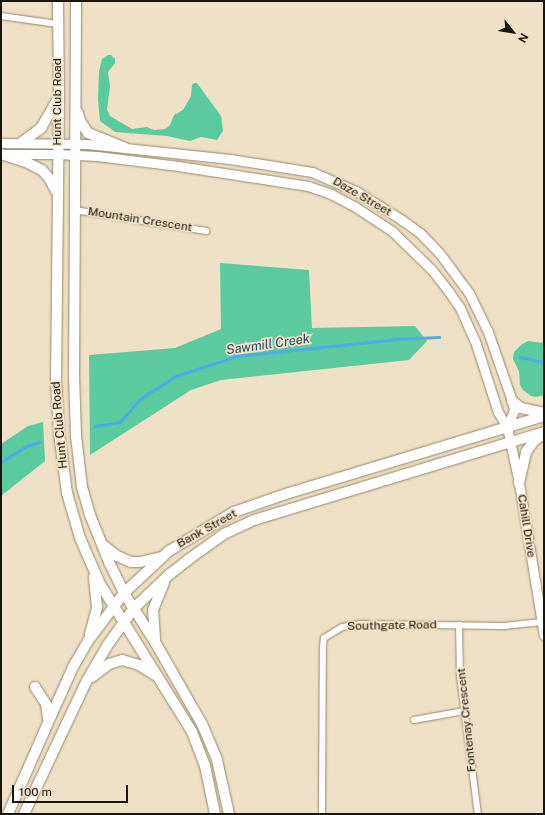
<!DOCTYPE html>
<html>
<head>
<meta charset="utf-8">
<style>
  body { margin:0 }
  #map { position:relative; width:545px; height:815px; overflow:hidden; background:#efe1c7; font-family:"Public Sans",sans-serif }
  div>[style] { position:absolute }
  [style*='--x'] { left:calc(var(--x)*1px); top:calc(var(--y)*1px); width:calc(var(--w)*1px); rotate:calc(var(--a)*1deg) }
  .forest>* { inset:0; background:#5bcb9f }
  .stream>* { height:2.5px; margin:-1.25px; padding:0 1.25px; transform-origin:1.25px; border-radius:1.25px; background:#4dace5 }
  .roads { filter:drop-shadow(0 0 1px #958870) drop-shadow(0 0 1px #958870) }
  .street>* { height:6px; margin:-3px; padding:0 3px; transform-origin:3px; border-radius:3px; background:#fff }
  .secondary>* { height:9px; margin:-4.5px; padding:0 4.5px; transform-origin:4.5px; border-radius:4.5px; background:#fff }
  .primary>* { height:10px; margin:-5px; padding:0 5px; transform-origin:5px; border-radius:5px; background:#fff }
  span { translate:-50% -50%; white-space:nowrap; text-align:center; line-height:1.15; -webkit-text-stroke:3.5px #efe1c7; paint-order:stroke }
  .street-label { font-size:12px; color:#1a150c }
  .water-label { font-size:13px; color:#234a62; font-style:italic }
  .frame { position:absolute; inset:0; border:2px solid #1a150c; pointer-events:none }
  .north { position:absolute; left:493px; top:12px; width:40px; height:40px; -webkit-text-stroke:3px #efe1c7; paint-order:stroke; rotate:120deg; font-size:11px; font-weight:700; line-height:16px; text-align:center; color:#1a150c }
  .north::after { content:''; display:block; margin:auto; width:14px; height:18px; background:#1a150c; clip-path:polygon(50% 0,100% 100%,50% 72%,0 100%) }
  .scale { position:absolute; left:12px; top:785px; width:116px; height:18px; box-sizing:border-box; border:2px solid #1a150c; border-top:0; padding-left:5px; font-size:12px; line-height:14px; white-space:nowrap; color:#1a150c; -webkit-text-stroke:3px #efe1c7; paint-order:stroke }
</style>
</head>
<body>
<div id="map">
  <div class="forest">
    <div style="clip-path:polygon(108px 55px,111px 55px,115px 59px,115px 63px,108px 72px,110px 86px,107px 109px,110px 116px,132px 129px,147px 127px,154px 130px,165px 129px,170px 125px,174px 115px,183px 110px,191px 96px,192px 85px,194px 83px,197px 83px,221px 116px,223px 131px,217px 140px,201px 137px,190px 141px,167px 136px,115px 132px,100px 121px,98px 100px,99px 71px,102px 59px)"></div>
    <div style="clip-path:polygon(220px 263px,309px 270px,312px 328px,415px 326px,427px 341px,409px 360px,221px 380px,191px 390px,90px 455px,89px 355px,175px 348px,221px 329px)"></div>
    <div style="clip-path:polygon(528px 341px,544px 343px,544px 395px,536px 397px,531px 396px,523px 390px,520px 385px,519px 371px,513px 359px,514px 352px,522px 344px)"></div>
    <div style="clip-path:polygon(43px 422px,45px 461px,1px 496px,1px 444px,28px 426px)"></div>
  </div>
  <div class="stream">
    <div style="--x:520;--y:357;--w:25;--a:12"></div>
    <div style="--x:95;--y:426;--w:25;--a:-9"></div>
    <div style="--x:120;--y:422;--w:30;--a:-49"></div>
    <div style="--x:140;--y:399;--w:43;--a:-32.6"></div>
    <div style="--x:176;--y:376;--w:64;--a:-18.2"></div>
    <div style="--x:237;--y:356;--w:162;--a:-6"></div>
    <div style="--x:398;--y:339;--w:41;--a:-2.8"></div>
    <div style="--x:1;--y:462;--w:31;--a:-32"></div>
    <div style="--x:27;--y:446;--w:13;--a:-18"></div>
  </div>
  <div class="roads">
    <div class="street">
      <div style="--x:1;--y:16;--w:57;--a:8.1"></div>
      <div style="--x:74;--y:210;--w:134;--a:9"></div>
      <div style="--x:459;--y:625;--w:51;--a:88.9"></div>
      <div style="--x:460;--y:676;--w:139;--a:82.6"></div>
      <div style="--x:414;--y:720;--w:51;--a:-10.2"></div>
      <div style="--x:322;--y:814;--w:167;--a:-89.7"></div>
      <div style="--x:323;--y:647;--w:9;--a:-84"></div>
      <div style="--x:324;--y:638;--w:21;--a:-31"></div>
      <div style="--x:342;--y:627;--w:18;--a:-9"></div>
      <div style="--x:360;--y:624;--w:144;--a:0.8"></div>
      <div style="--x:504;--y:626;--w:38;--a:-6"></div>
    </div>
    <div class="secondary">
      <div style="--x:1;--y:143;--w:86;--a:0.7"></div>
      <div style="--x:87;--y:144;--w:144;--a:6"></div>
      <div style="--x:230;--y:159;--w:83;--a:9"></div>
      <div style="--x:312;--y:172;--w:48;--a:23.4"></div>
      <div style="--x:356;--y:191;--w:54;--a:32.2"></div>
      <div style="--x:402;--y:220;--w:22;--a:36"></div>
      <div style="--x:420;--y:233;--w:29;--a:46"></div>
      <div style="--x:440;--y:254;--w:49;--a:53.4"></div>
      <div style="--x:469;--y:293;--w:43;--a:64"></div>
      <div style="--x:488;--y:332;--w:73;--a:70.8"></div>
      <div style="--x:512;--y:401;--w:9;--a:77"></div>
      <div style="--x:514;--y:410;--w:18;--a:112"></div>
      <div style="--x:6;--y:154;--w:51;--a:0"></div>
      <div style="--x:57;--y:154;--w:40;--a:2.9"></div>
      <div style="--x:97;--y:156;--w:82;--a:7"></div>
      <div style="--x:178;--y:166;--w:132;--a:8.7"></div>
      <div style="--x:308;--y:186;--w:24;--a:19"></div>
      <div style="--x:331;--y:194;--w:26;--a:28"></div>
      <div style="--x:354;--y:206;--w:45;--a:33.3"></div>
      <div style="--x:392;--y:231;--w:56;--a:44.3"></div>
      <div style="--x:432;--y:270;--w:28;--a:52"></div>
      <div style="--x:449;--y:292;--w:19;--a:55"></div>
      <div style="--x:460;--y:308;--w:36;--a:66"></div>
      <div style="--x:475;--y:341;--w:75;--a:72.1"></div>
      <div style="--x:498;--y:412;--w:17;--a:59"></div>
      <div style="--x:507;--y:427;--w:57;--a:77.9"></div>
      <div style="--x:519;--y:483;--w:154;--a:80.7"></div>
    </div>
    <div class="primary">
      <div style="--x:58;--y:1;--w:96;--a:89.4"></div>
      <div style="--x:59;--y:97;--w:285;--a:90.6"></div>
      <div style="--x:56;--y:382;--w:51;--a:86.6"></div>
      <div style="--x:59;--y:433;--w:61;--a:82.4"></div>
      <div style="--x:67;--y:493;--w:47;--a:73.9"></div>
      <div style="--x:80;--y:538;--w:50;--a:66.5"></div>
      <div style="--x:100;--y:584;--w:174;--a:58.1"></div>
      <div style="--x:192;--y:732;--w:36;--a:69"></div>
      <div style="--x:205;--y:766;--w:49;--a:78.2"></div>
      <div style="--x:76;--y:1;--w:374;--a:90.3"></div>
      <div style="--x:74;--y:375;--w:61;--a:88.1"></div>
      <div style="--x:76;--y:436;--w:51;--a:83.3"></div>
      <div style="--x:82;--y:487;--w:29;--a:74"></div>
      <div style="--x:90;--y:515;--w:51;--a:68"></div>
      <div style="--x:109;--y:562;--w:34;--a:64"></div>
      <div style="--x:124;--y:593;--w:58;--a:57.7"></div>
      <div style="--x:155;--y:642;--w:95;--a:60.2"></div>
      <div style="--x:202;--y:724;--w:39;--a:67"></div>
      <div style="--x:217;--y:760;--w:55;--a:77.5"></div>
      <div style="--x:78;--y:113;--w:8;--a:76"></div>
      <div style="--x:80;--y:121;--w:14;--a:56"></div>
      <div style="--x:88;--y:133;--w:40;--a:22"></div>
      <div style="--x:22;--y:142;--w:24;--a:-36"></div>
      <div style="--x:41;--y:128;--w:34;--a:-60"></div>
      <div style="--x:1;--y:154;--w:26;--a:18"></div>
      <div style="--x:26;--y:162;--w:18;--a:27"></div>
      <div style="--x:42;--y:170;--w:11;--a:49"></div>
      <div style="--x:49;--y:178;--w:15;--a:62"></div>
      <div style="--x:512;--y:401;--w:11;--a:38"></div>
      <div style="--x:521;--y:408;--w:24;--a:12"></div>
      <div style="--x:519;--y:483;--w:32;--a:-77"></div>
      <div style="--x:526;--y:452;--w:14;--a:-54"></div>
      <div style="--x:534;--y:441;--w:10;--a:-37"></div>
      <div style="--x:103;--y:545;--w:18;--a:38"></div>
      <div style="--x:117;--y:556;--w:15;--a:23"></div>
      <div style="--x:131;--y:562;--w:9;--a:0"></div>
      <div style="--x:140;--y:562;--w:22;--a:-13"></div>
      <div style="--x:90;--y:634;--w:28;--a:-75"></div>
      <div style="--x:97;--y:607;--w:30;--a:-96"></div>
      <div style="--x:155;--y:638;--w:28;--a:-94"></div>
      <div style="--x:153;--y:610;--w:29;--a:-68"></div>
      <div style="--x:92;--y:677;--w:21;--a:-37"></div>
      <div style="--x:109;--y:664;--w:14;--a:-17"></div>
      <div style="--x:122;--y:660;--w:18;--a:16"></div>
      <div style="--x:139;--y:665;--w:19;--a:32"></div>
      <div style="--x:35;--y:687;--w:20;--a:57"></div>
      <div style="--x:46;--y:704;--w:15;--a:82"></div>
      <div style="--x:8;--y:814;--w:107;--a:-66.3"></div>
      <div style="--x:51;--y:716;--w:54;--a:-65.8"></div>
      <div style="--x:73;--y:667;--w:30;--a:-60"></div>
      <div style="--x:88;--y:641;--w:60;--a:-53.1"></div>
      <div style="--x:124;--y:593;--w:62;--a:-43"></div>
      <div style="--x:169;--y:551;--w:76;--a:-31"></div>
      <div style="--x:234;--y:512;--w:58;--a:-19.1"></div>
      <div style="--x:289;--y:493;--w:266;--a:-16.8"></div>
      <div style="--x:24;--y:814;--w:146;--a:-64.8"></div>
      <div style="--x:86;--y:682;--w:42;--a:-59.7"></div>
      <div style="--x:107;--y:646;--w:47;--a:-54.6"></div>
      <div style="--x:134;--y:608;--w:50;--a:-43.4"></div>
      <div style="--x:170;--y:574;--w:24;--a:-38"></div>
      <div style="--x:189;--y:559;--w:43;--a:-35.5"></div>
      <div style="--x:224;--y:534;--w:33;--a:-25"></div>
      <div style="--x:254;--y:520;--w:303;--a:-16.9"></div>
    </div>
  </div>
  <div class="street-label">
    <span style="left:58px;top:102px;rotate:-90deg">Hunt Club Road</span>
    <span style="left:362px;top:197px;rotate:30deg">Daze Street</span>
    <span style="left:140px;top:220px;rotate:9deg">Mountain Crescent</span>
    <span style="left:60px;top:425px;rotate:-95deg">Hunt Club Road</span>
    <span style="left:526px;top:526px;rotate:81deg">Cahill Drive</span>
    <span style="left:207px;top:529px;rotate:-29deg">Bank Street</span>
    <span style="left:392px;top:626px;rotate:-1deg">Southgate Road</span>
    <span style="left:467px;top:720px;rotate:-96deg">Fontenay Crescent</span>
  </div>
  <div class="water-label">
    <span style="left:268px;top:345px;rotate:-8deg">Sawmill Creek</span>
  </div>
  <div class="frame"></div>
  <div class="north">N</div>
  <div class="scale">100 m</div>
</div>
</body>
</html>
